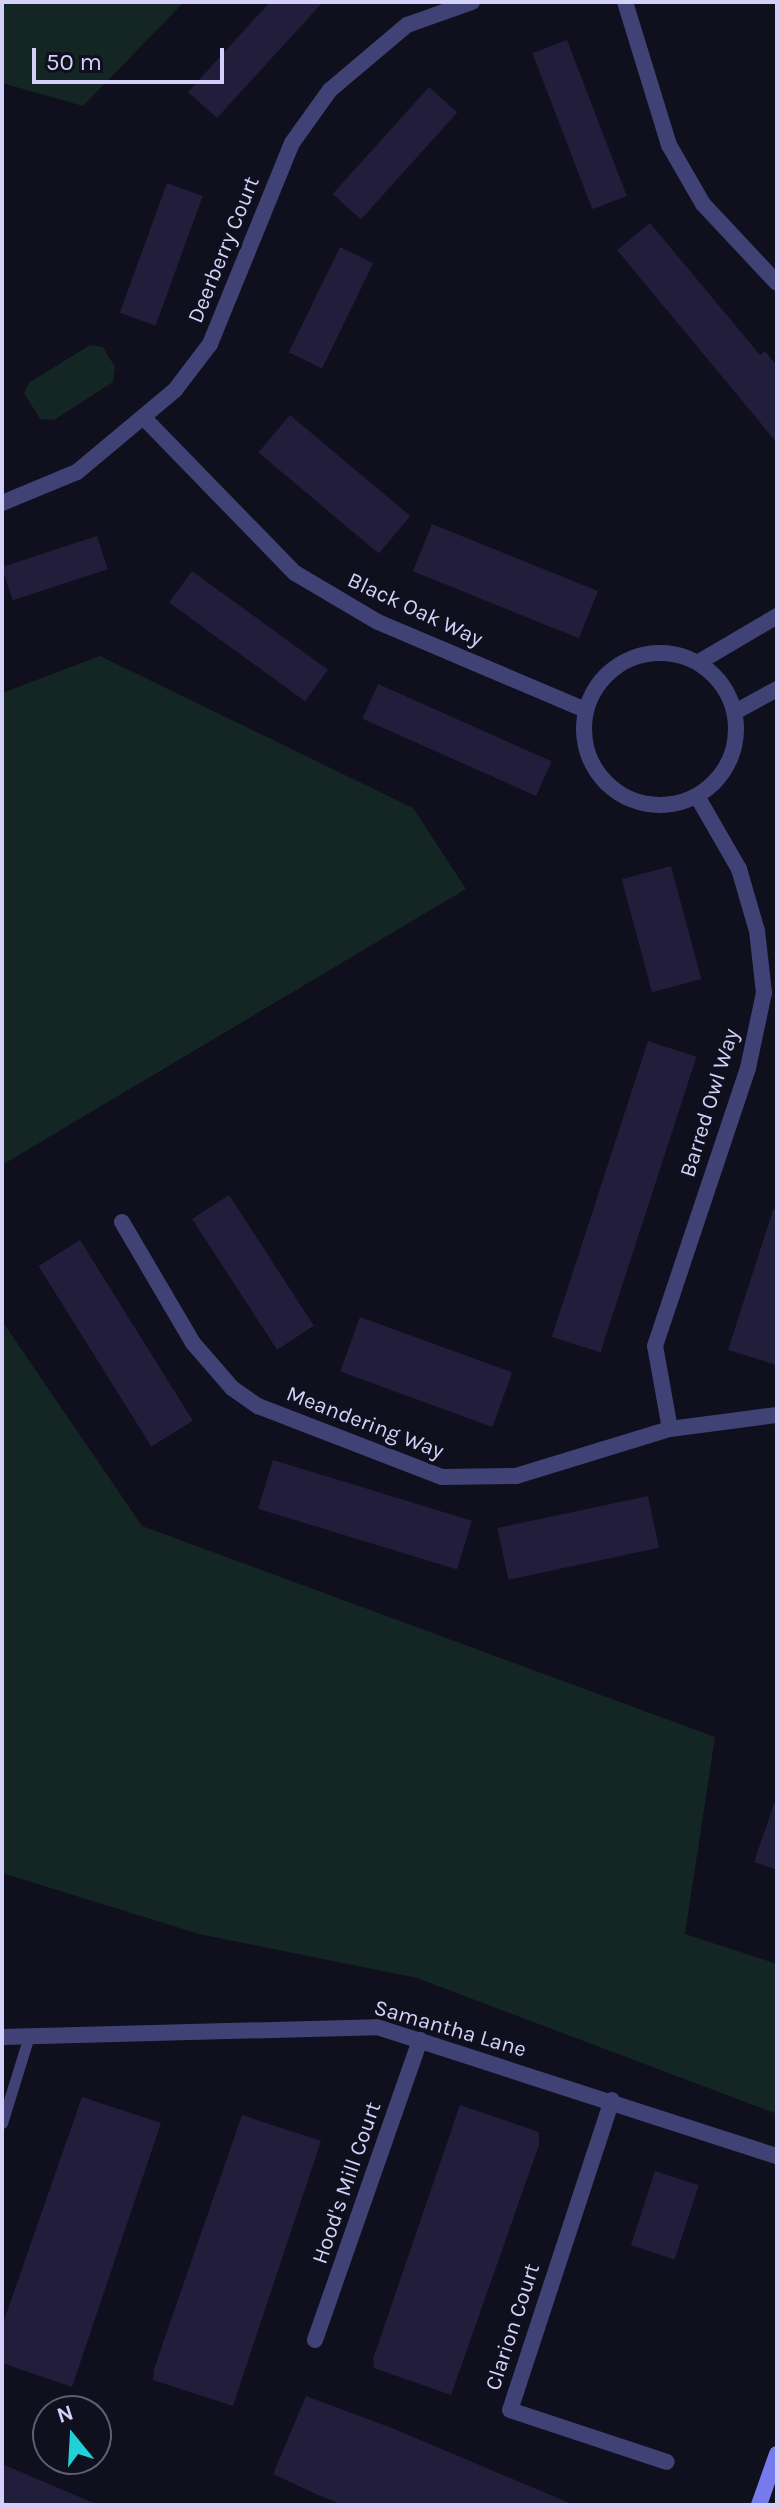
<!DOCTYPE html>
<html>
<head>
<meta charset="utf-8">
<style>
  body { margin:0 }
  #map { position:relative; width:779px; height:2507px; overflow:hidden; background:#100f1d; font-family:Karla,sans-serif }
  div>[style] { position:absolute }
  [style*='--x'] { left:calc(var(--x)*1px); top:calc(var(--y)*1px); width:calc(var(--w)*1px); rotate:calc(var(--a)*1deg) }
  .green>* { inset:0; background:#132624 }
  .building>* { inset:0; background:#211d3b; transform-origin:0 0 }
  .lane>* { height:11px; margin:-5.5px; padding:0 5.5px; transform-origin:5.5px; border-radius:5.5px; background:#404276 }
  .street>* { height:16px; margin:-8px; padding:0 8px; transform-origin:8px; border-radius:8px; background:#404276 }
  .street>.ring { margin:-8px; padding:0; box-sizing:content-box; background:none; border:16px solid #404276; border-radius:50% }
  .secondary>* { height:16px; margin:-8px; padding:0 8px; transform-origin:8px; border-radius:8px; background:#757aec }
  span { translate:-50% -50%; white-space:nowrap; text-align:center; line-height:1.15; -webkit-text-stroke:7px #100f1d; paint-order:stroke }
  .street-label { font-size:22px; color:#d3d1f9 }
  .frame { position:absolute; inset:0; border:4px solid #d3d1f9; pointer-events:none }
  .north { position:absolute; left:32px; top:2395px; width:80px; height:80px; box-sizing:border-box; background:#100f1d; border:2px solid #5e5d75; border-radius:50%; rotate:342deg; font-size:22px; font-weight:700; line-height:32px; text-align:center; color:#d3d1f9 }
  .north::after { content:''; display:block; margin:auto; width:28px; height:36px; background:#1ed2d8; clip-path:polygon(50% 0,100% 100%,50% 72%,0 100%) }
  .scale { position:absolute; left:32px; top:48px; width:192px; height:36px; box-sizing:border-box; border:4px solid #d3d1f9; border-top:0; padding-left:10px; font-size:24px; line-height:28px; white-space:nowrap; color:#d3d1f9; -webkit-text-stroke:6px #100f1d; paint-order:stroke }
</style>
</head>
<body>
<div id="map">
  <div class="green">
    <div style="clip-path:polygon(2px 2px,184px 2px,83px 106px,2px 83px)"></div>
    <div style="clip-path:polygon(90px 345px,103px 347px,115px 367px,113px 382px,54px 420px,40px 419px,24px 393px,30px 382px)"></div>
    <div style="clip-path:polygon(100px 656px,413px 808px,466px 889px,2px 1165px,2px 693px)"></div>
    <div style="clip-path:polygon(2px 1321px,142px 1526px,715px 1737px,685px 1934px,777px 1964px,777px 2114px,417px 1978px,199px 1934px,2px 1873px)"></div>
  </div>
  <div class="building">
    <div style="clip-path:polygon(270px 2px,323px 2px,217px 118px,188px 92px)"></div>
    <div style="left:567px;top:40px;width:167px;height:37px;rotate:69deg"></div>
    <div style="left:429px;top:87px;width:38px;height:144px;rotate:42deg"></div>
    <div style="left:167px;top:183px;width:38px;height:138px;rotate:20deg"></div>
    <div style="clip-path:polygon(650px 223px,760px 355px,765px 351px,777px 366px,777px 443px,617px 250px)"></div>
    <div style="left:340px;top:247px;width:37px;height:117px;rotate:26deg"></div>
    <div style="left:290px;top:415px;width:157px;height:49px;rotate:40deg"></div>
    <div style="left:432px;top:524px;width:179px;height:51px;rotate:22deg"></div>
    <div style="left:97px;top:536px;width:35px;height:100px;rotate:72deg"></div>
    <div style="left:192px;top:571px;width:168px;height:39px;rotate:36deg"></div>
    <div style="left:378px;top:684px;width:190px;height:38px;rotate:24deg"></div>
    <div style="left:671px;top:866px;width:117px;height:51px;rotate:75deg"></div>
    <div style="left:648px;top:1041px;width:51px;height:311px;rotate:18deg"></div>
    <div style="left:229px;top:1195px;width:156px;height:44px;rotate:57deg"></div>
    <div style="clip-path:polygon(773px 1210px,777px 1210px,777px 1365px,728px 1350px)"></div>
    <div style="left:80px;top:1240px;width:213px;height:49px;rotate:58deg"></div>
    <div style="left:360px;top:1317px;width:162px;height:58px;rotate:20deg"></div>
    <div style="left:273px;top:1460px;width:208px;height:51px;rotate:17deg"></div>
    <div style="left:648px;top:1496px;width:53px;height:154px;rotate:78deg"></div>
    <div style="clip-path:polygon(774px 1804px,777px 1805px,777px 1870px,754px 1862px)"></div>
    <div style="clip-path:polygon(82px 2097px,161px 2123px,72px 2387px,2px 2363px,2px 2326px)"></div>
    <div style="clip-path:polygon(460px 2105px,539px 2132px,539px 2145px,451px 2395px,374px 2368px,373px 2359px)"></div>
    <div style="clip-path:polygon(242px 2115px,321px 2141px,233px 2406px,153px 2380px,154px 2369px)"></div>
    <div style="left:655px;top:2171px;width:46px;height:78px;rotate:18deg"></div>
    <div style="clip-path:polygon(306px 2396px,392px 2428px,574px 2505px,343px 2505px,318px 2495px,273px 2474px)"></div>
    <div style="clip-path:polygon(2px 2464px,98px 2505px,2px 2505px)"></div>
  </div>
  <div class="lane">
    <div style="--x:2;--y:2123;--w:85;--a:-72.8"></div>
  </div>
  <div class="street">
    <div style="--x:625;--y:2;--w:150;--a:72.9"></div>
    <div style="--x:669;--y:145;--w:68;--a:60"></div>
    <div style="--x:703;--y:204;--w:108;--a:46.9"></div>
    <div style="--x:145;--y:419;--w:215;--a:45.8"></div>
    <div style="--x:295;--y:573;--w:96;--a:30.6"></div>
    <div style="--x:378;--y:622;--w:225;--a:23"></div>
    <div style="--x:2;--y:503;--w:81;--a:-22.5"></div>
    <div style="--x:77;--y:472;--w:128;--a:-39.9"></div>
    <div style="--x:175;--y:390;--w:58;--a:-52.7"></div>
    <div style="--x:210;--y:344;--w:217;--a:-67.8"></div>
    <div style="--x:292;--y:143;--w:65;--a:-54.4"></div>
    <div style="--x:330;--y:90;--w:101;--a:-40.2"></div>
    <div style="--x:407;--y:25;--w:69;--a:-19.5"></div>
    <div class="ring" style="left:584px;top:653px;width:136px;height:136px"></div>
    <div style="--x:699;--y:662;--w:91;--a:-30.5"></div>
    <div style="--x:735;--y:712;--w:48;--a:-28.7"></div>
    <div style="--x:122;--y:1222;--w:140;--a:59.6"></div>
    <div style="--x:193;--y:1343;--w:60;--a:49.1"></div>
    <div style="--x:232;--y:1388;--w:32;--a:35"></div>
    <div style="--x:258;--y:1406;--w:197;--a:21.1"></div>
    <div style="--x:442;--y:1477;--w:74;--a:-0.8"></div>
    <div style="--x:516;--y:1476;--w:161;--a:-17"></div>
    <div style="--x:670;--y:1429;--w:108;--a:-7.5"></div>
    <div style="--x:670;--y:1429;--w:84;--a:-100.2"></div>
    <div style="--x:655;--y:1346;--w:293;--a:-71.5"></div>
    <div style="--x:748;--y:1068;--w:77;--a:-78"></div>
    <div style="--x:764;--y:993;--w:62;--a:-96.4"></div>
    <div style="--x:757;--y:931;--w:65;--a:-106.2"></div>
    <div style="--x:739;--y:869;--w:84;--a:-119.9"></div>
    <div style="--x:2;--y:2037;--w:375;--a:-1.5"></div>
    <div style="--x:377;--y:2027;--w:420;--a:17.9"></div>
    <div style="--x:612;--y:2100;--w:326;--a:108.2"></div>
    <div style="--x:510;--y:2410;--w:165;--a:18.3"></div>
    <div style="--x:315;--y:2340;--w:318;--a:-70.7"></div>
  </div>
  <div class="secondary">
    <div style="--x:759;--y:2505;--w:54;--a:-70.6"></div>
  </div>
  <div class="street-label">
    <span style="left:224px;top:250px;rotate:-68deg">Deerberry Court</span>
    <span style="left:415px;top:610px;rotate:25deg">Black Oak Way</span>
    <span style="left:710px;top:1103px;rotate:-73deg">Barred Owl Way</span>
    <span style="left:365px;top:1423px;rotate:21deg">Meandering Way</span>
    <span style="left:450px;top:2029px;rotate:16deg">Samantha Lane</span>
    <span style="left:347px;top:2183px;rotate:-71deg">Hood's Mill Court</span>
    <span style="left:513px;top:2327px;rotate:-72deg">Clarion Court</span>
  </div>
  <div class="frame"></div>
  <div class="north">N</div>
  <div class="scale">50 m</div>
</div>
</body>
</html>
